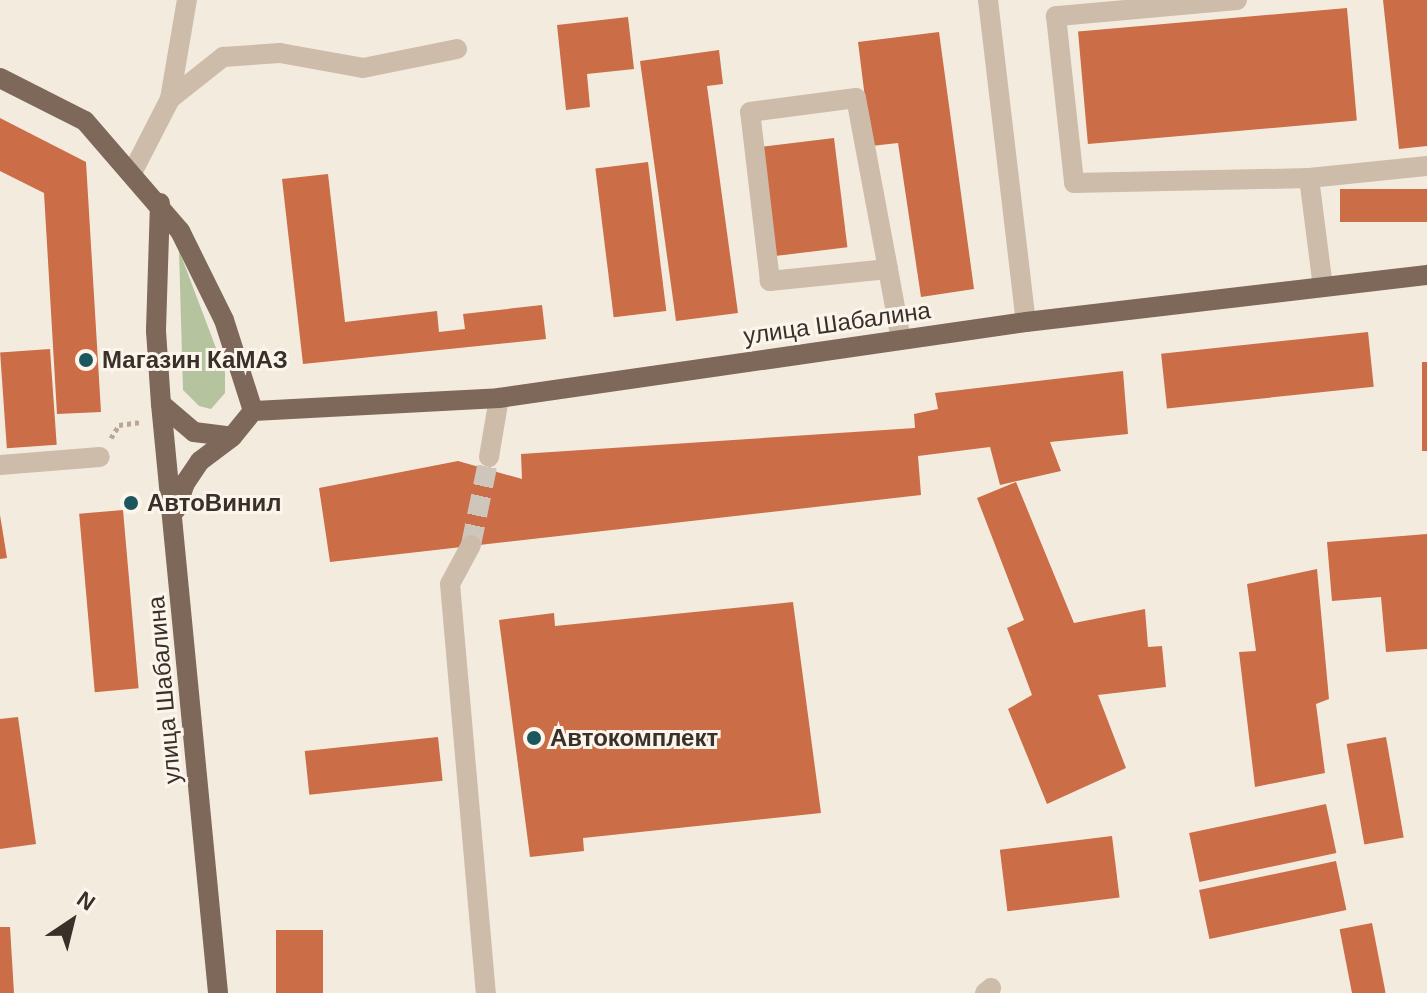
<!DOCTYPE html>
<html>
<head>
<meta charset="utf-8">
<style>
  body { margin:0 }
  #map { position:relative; width:1427px; height:993px; overflow:hidden; background:#f4ebdf; font-family:Helvetica,sans-serif }
  div>[style] { position:absolute }
  [style*='--x'] { left:calc(var(--x)*1px); top:calc(var(--y)*1px); width:calc(var(--w)*1px); rotate:calc(var(--a)*1deg) }
  .green>* { inset:0; background:#b5c49e }
  .building>* { inset:0; background:#cb6d46; transform-origin:0 0 }
  .minor-tunnel>* { height:20px; margin-top:-10px; transform-origin:0; background:repeating-linear-gradient(90deg,#cfc6bb 0 20px,transparent 0 30px) }
  .path>* { height:5px; margin-top:-2.5px; transform-origin:0; background:repeating-linear-gradient(90deg,#b9a694 0 4px,transparent 0 8px) }
  .minor>* { height:20px; margin:-10px; padding:0 10px; transform-origin:10px; border-radius:10px; background:#cdbcaa }
  .major>* { height:20px; margin:-10px; padding:0 10px; transform-origin:10px; border-radius:10px; background:#7d685a }
  .dots>* { width:22px; height:22px; translate:-50% -50%; box-sizing:border-box; border:4px solid #fbf5ec; border-radius:50% }
  span { translate:-50% -50%; white-space:nowrap; text-align:center; line-height:1.15; -webkit-text-stroke:6px #fbf5ec; paint-order:stroke }
  .street-label { font-size:24px; color:#3a302a }
  .poi-label { font-size:24px; color:#3a302a; font-weight:700 }
  .left { translate:0 -50%; text-align:left }
  .north { position:absolute; left:32px; top:881px; width:80px; height:80px; -webkit-text-stroke:6px #fbf5ec; paint-order:stroke; rotate:35deg; font-size:22px; font-weight:700; line-height:32px; text-align:center; color:#3a302a }
  .north::after { content:''; display:block; margin:auto; width:28px; height:36px; background:#3a302a; clip-path:polygon(50% 0,100% 100%,50% 72%,0 100%) }
</style>
</head>
<body>
<div id="map">
  <div class="green">
    <div style="clip-path:polygon(179px 250px,225px 372px,225px 393px,211px 409px,199px 406px,183px 390px)"></div>
  </div>
  <div class="building">
    <div style="clip-path:polygon(1383px 0,1427px 0,1427px 146px,1399px 149px)"></div>
    <div style="left:1347px;top:8px;width:113px;height:270px;rotate:85deg"></div>
    <div style="clip-path:polygon(628px 17px,634px 69px,587px 74px,590px 107px,566px 110px,557px 25px)"></div>
    <div style="clip-path:polygon(939px 32px,974px 289px,921px 297px,898px 143px,871px 146px,858px 42px)"></div>
    <div style="clip-path:polygon(719px 50px,723px 84px,707px 86px,738px 313px,676px 321px,640px 61px)"></div>
    <div style="clip-path:polygon(0 118px,86px 162px,101px 412px,57px 414px,44px 193px,0 171px)"></div>
    <div style="left:834px;top:138px;width:110px;height:73px;rotate:83deg"></div>
    <div style="left:648px;top:162px;width:150px;height:53px;rotate:83deg"></div>
    <div style="clip-path:polygon(328px 174px,345px 322px,437px 311px,439px 332px,465px 329px,463px 314px,542px 305px,546px 339px,303px 364px,282px 179px)"></div>
    <div style="left:1427px;top:189px;width:33px;height:87px;rotate:90deg"></div>
    <div style="left:1368px;top:332px;width:55px;height:208px;rotate:84deg"></div>
    <div style="left:50px;top:349px;width:96px;height:50px;rotate:86deg"></div>
    <div style="left:1427px;top:362px;width:89px;height:5px;rotate:90deg"></div>
    <div style="clip-path:polygon(1123px 371px,1128px 434px,1050px 442px,1061px 471px,1000px 485px,990px 447px,918px 456px,921px 495px,330px 562px,319px 488px,458px 461px,522px 479px,521px 454px,915px 428px,914px 414px,938px 409px,935px 393px)"></div>
    <div style="clip-path:polygon(1016px 482px,1074px 623px,1145px 609px,1148px 647px,1162px 646px,1166px 687px,1098px 695px,1126px 768px,1047px 804px,1008px 709px,1032px 695px,1007px 628px,1024px 620px,977px 498px)"></div>
    <div style="left:123px;top:510px;width:179px;height:44px;rotate:85deg"></div>
    <div style="clip-path:polygon(0 515px,7px 558px,0 559px)"></div>
    <div style="clip-path:polygon(1427px 534px,1427px 649px,1386px 652px,1381px 597px,1332px 601px,1327px 542px)"></div>
    <div style="clip-path:polygon(1317px 569px,1329px 699px,1316px 704px,1325px 773px,1255px 787px,1239px 652px,1256px 651px,1247px 584px)"></div>
    <div style="clip-path:polygon(793px 602px,821px 813px,583px 838px,584px 851px,530px 857px,499px 620px,554px 613px,555px 626px)"></div>
    <div style="clip-path:polygon(18px 717px,36px 844px,0 849px,0 719px)"></div>
    <div style="left:438px;top:737px;width:44px;height:134px;rotate:84deg"></div>
    <div style="left:1386px;top:737px;width:102px;height:40px;rotate:80deg"></div>
    <div style="left:1326px;top:804px;width:50px;height:140px;rotate:78deg"></div>
    <div style="left:1112px;top:836px;width:62px;height:113px;rotate:83deg"></div>
    <div style="left:1336px;top:861px;width:50px;height:140px;rotate:78deg"></div>
    <div style="left:1372px;top:923px;width:71px;height:33px;rotate:79deg"></div>
    <div style="clip-path:polygon(0 927px,10px 927px,14px 993px,0 993px)"></div>
    <div style="left:276px;top:930px;width:47px;height:63px"></div>
  </div>
  <div class="minor-tunnel">
    <div style="--x:471;--y:545;--w:90;--a:-78.4"></div>
  </div>
  <div class="path">
    <div style="--x:111;--y:438;--w:15;--a:-58"></div>
    <div style="--x:119;--y:425;--w:22;--a:-8"></div>
  </div>
  <div class="minor">
    <div style="--x:988;--y:0;--w:324;--a:83.3"></div>
    <div style="--x:1237;--y:0;--w:182;--a:174.9"></div>
    <div style="--x:1056;--y:16;--w:168;--a:83.8"></div>
    <div style="--x:1074;--y:183;--w:235;--a:-1.2"></div>
    <div style="--x:1309;--y:178;--w:119;--a:-5.8"></div>
    <div style="--x:170;--y:99;--w:68;--a:-38.4"></div>
    <div style="--x:223;--y:57;--w:57;--a:-4"></div>
    <div style="--x:280;--y:53;--w:84;--a:10.2"></div>
    <div style="--x:363;--y:68;--w:96;--a:-11.4"></div>
    <div style="--x:132;--y:173;--w:83;--a:-62.8"></div>
    <div style="--x:170;--y:99;--w:100;--a:-80.3"></div>
    <div style="--x:1309;--y:178;--w:110;--a:82.7"></div>
    <div style="--x:888;--y:269;--w:119;--a:174.2"></div>
    <div style="--x:770;--y:281;--w:170;--a:-96.7"></div>
    <div style="--x:750;--y:112;--w:107;--a:-7.5"></div>
    <div style="--x:856;--y:98;--w:174;--a:79.4"></div>
    <div style="--x:888;--y:269;--w:72;--a:79.6"></div>
    <div style="--x:489;--y:457;--w:60;--a:-80.4"></div>
    <div style="--x:0;--y:465;--w:100;--a:-4.6"></div>
    <div style="--x:471;--y:545;--w:44;--a:118.3"></div>
    <div style="--x:450;--y:584;--w:411;--a:85"></div>
    <div style="--x:985;--y:993;--w:8;--a:-40"></div>
  </div>
  <div class="major">
    <div style="--x:0;--y:78;--w:95;--a:26.8"></div>
    <div style="--x:85;--y:121;--w:145;--a:49.2"></div>
    <div style="--x:180;--y:231;--w:99;--a:63.7"></div>
    <div style="--x:224;--y:320;--w:96;--a:72.3"></div>
    <div style="--x:253;--y:411;--w:33;--a:129"></div>
    <div style="--x:232;--y:437;--w:40;--a:143"></div>
    <div style="--x:200;--y:461;--w:27;--a:124"></div>
    <div style="--x:185;--y:483;--w:28;--a:109"></div>
    <div style="--x:160;--y:203;--w:128;--a:91.8"></div>
    <div style="--x:156;--y:331;--w:73;--a:86.1"></div>
    <div style="--x:161;--y:404;--w:592;--a:84.47"></div>
    <div style="--x:161;--y:404;--w:43;--a:40.3"></div>
    <div style="--x:194;--y:432;--w:38;--a:7"></div>
    <div style="--x:253;--y:411;--w:246;--a:-3"></div>
    <div style="--x:499;--y:398;--w:532;--a:-8.21"></div>
    <div style="--x:1026;--y:322;--w:404;--a:-6.7"></div>
  </div>
  <div class="dots">
    <div style="left:86px;top:360px;background:#1d575e"></div>
    <div style="left:131px;top:503px;background:#1d575e"></div>
    <div style="left:534px;top:738px;background:#1d575e"></div>
  </div>
  <div class="street-label">
    <span style="left:837px;top:323px;rotate:-8deg">улица Шабалина</span>
    <span style="left:164px;top:690px;rotate:-95deg">улица Шабалина</span>
  </div>
  <div class="poi-label">
    <span class="left" style="left:102px;top:360px">Магазин КаМАЗ</span>
    <span class="left" style="left:147px;top:503px">АвтоВинил</span>
    <span class="left" style="left:550px;top:738px">Автокомплект</span>
  </div>
  <div class="north">N</div>
</div>
</body>
</html>
